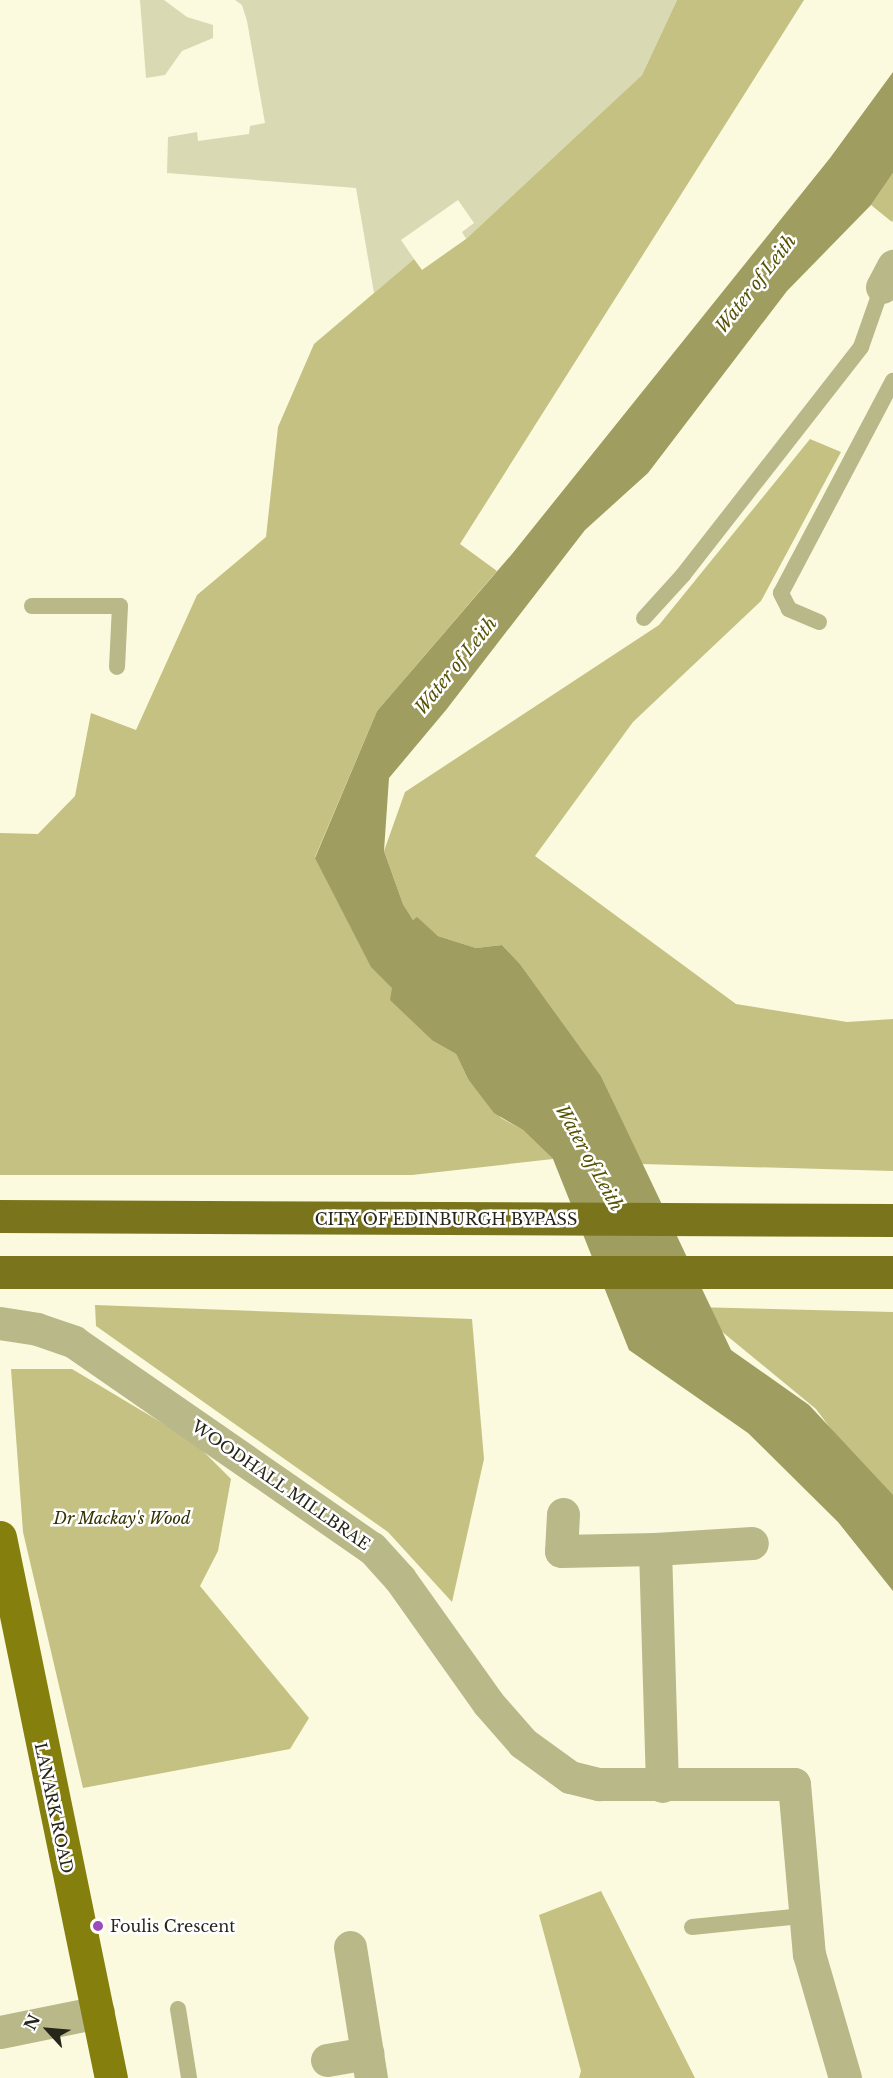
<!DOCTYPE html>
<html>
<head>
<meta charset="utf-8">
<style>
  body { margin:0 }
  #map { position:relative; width:893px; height:2078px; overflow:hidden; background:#fbfadf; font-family:"Libre Baskerville",serif }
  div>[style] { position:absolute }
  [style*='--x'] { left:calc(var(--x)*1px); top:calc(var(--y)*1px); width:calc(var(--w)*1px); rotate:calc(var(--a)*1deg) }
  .green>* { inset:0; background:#d9d9b3 }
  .forest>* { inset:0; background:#c4c182 }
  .water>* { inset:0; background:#9f9d5f }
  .service>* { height:16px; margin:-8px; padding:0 8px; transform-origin:8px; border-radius:8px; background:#b9b888 }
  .minor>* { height:33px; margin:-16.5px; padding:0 16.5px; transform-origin:16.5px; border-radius:16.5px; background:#b9b888 }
  .primary>* { height:33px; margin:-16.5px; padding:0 16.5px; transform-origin:16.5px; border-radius:16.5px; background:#857f0d }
  .trunk>* { height:33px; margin:-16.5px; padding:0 16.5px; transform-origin:16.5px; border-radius:16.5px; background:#7a751c }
  .dots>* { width:16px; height:16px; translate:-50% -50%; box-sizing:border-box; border:3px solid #fff; border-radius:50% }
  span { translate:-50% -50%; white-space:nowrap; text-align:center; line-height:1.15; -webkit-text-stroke:5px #fff; paint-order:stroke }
  .street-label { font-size:16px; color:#26261b }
  .park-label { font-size:16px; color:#343100; font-style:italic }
  .poi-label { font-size:16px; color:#26261b }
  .left { translate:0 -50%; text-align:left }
  .water-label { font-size:18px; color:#565203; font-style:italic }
  .north { position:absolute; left:18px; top:2000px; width:60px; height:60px; -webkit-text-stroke:4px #fff; paint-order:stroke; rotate:296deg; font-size:16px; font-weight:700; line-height:24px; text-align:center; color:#26261b }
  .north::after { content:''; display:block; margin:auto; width:21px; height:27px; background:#26261b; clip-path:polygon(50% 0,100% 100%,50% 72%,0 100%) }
</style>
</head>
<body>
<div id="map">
  <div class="green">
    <div style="clip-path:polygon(140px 0,164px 0,187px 17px,213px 25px,213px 38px,182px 51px,165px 75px,146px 78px)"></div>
    <div style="clip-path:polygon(235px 0,677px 0,642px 75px,466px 239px,462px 232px,474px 223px,458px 200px,401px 240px,414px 259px,374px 293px,356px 188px,167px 173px,168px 137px,197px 132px,198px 141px,249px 134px,250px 126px,265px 123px,247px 21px,242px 5px)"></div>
  </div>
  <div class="forest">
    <div style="clip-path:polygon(677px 0,804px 0,460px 544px,497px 571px,377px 711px,315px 857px,433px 1041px,456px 1054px,468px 1079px,501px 1118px,523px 1130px,553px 1159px,412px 1175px,0 1175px,0 833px,38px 834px,75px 796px,91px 713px,136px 730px,197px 595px,266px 537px,278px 427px,314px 344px,414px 259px,422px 270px,466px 239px,642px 75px)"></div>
    <div style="clip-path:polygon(893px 173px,893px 220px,892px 222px,871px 205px)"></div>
    <div style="clip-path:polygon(810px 439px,841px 452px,761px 601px,633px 722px,535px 856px,736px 1004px,847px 1022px,893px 1019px,893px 1171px,642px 1164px,601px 1076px,520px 964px,502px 945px,476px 948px,438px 936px,417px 918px,413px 920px,403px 904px,384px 851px,405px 792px,659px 625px)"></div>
    <div style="clip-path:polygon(95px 1305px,472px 1319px,484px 1459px,452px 1602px,388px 1532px,96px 1326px)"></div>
    <div style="clip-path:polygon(692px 1307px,893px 1312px,893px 1512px,816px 1409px)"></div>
    <div style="clip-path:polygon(11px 1369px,72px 1369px,194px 1442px,231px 1479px,218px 1551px,200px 1586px,309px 1718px,290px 1749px,83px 1788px,23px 1532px)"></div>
    <div style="clip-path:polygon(601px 1891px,695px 2078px,579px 2078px,581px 2071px,539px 1915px)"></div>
  </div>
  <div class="water">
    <div style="clip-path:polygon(893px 72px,893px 173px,871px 205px,787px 291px,648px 473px,585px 530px,446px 710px,389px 778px,384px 851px,403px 904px,413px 920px,417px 917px,438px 936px,476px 948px,502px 945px,520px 964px,601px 1076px,731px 1350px,809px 1405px,893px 1495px,893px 1591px,838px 1522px,748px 1433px,629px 1350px,553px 1159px,523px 1130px,494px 1113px,468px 1079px,456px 1054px,433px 1041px,390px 1000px,392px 988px,371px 967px,315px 858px,377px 711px,512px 554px,830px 158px)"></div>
  </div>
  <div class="service">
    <div style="--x:32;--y:606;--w:88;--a:0"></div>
    <div style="--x:120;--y:606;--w:61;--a:92.8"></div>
    <div style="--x:644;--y:618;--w:58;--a:-47.8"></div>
    <div style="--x:683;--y:575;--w:289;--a:-52"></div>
    <div style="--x:861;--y:347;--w:64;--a:-70.7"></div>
    <div style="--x:819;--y:622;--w:33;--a:-157"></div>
    <div style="--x:789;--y:609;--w:18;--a:-117"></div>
    <div style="--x:781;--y:593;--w:240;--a:-62.2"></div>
    <div style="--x:692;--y:1927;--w:112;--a:-5.7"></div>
    <div style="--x:178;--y:2009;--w:70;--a:80.9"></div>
  </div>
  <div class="minor">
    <div style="--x:882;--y:287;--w:24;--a:-62"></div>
    <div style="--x:0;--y:1323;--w:37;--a:9"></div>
    <div style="--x:37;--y:1329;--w:39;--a:19"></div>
    <div style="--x:74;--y:1342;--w:362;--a:34.7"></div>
    <div style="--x:372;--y:1548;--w:42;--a:47.9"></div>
    <div style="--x:400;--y:1579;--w:152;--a:54.6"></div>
    <div style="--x:488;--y:1703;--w:53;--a:48.8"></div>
    <div style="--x:523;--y:1743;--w:58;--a:35.9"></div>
    <div style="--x:570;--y:1777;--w:30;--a:14"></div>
    <div style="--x:599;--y:1784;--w:195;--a:0"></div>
    <div style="--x:794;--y:1784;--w:171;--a:85"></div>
    <div style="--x:809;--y:1954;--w:129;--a:73.8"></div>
    <div style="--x:563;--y:1514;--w:37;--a:93"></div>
    <div style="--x:561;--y:1551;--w:94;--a:-1.2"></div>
    <div style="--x:655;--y:1549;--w:237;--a:88.3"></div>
    <div style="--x:655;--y:1549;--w:97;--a:-3.5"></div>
    <div style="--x:350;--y:1947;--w:133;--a:80.9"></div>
    <div style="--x:0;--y:2032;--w:100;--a:-11.5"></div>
    <div style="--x:327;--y:2060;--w:41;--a:-9.9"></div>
  </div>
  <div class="primary">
    <div style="--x:0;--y:1537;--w:552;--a:78.41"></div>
  </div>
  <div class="trunk">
    <div style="--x:0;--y:1216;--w:893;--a:0.26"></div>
    <div style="--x:0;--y:1272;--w:893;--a:0"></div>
  </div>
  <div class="dots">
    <div style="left:98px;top:1926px;background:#9d4bba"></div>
  </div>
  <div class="street-label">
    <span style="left:446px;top:1219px">CITY OF EDINBURGH BYPASS</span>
    <span style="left:281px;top:1485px;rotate:35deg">WOODHALL MILLBRAE</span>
    <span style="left:54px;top:1808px;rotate:78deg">LANARK ROAD</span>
  </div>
  <div class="park-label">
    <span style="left:122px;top:1518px">Dr Mackay's Wood</span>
  </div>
  <div class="poi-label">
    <span class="left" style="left:110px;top:1926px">Foulis Crescent</span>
  </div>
  <div class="water-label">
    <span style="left:756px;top:284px;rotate:-52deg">Water of Leith</span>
    <span style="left:456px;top:666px;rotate:-51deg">Water of Leith</span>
    <span style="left:589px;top:1158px;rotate:61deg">Water of Leith</span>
  </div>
  <div class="north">N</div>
</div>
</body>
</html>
